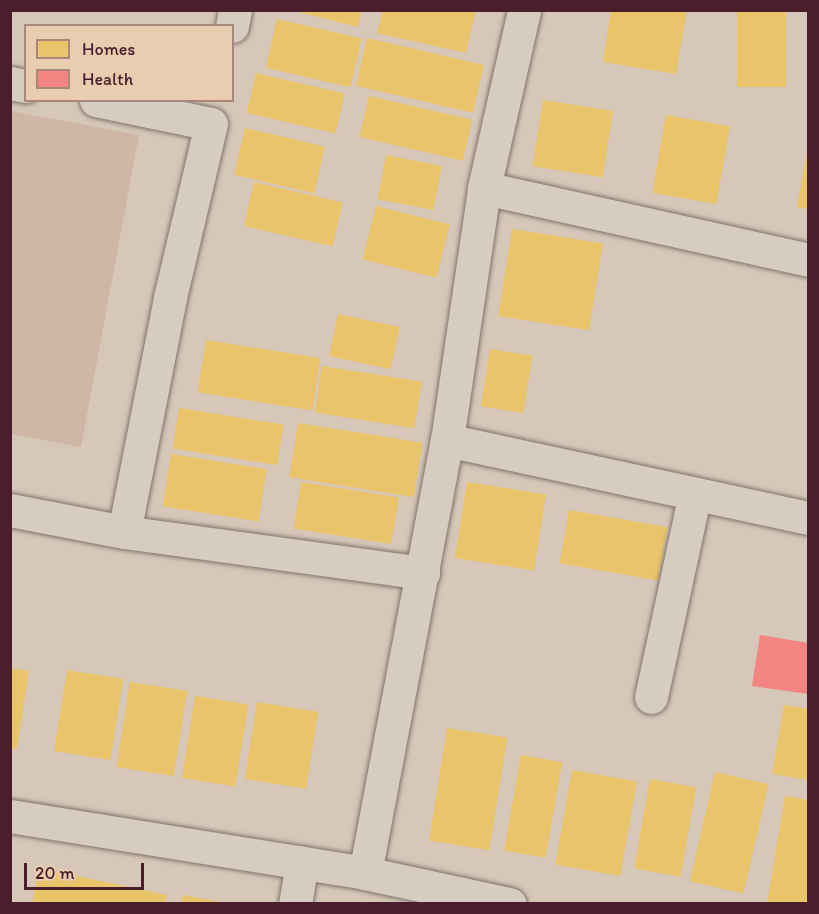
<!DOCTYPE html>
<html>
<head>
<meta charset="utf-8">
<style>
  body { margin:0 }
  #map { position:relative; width:819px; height:914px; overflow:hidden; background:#d6c7b8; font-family:Itim,sans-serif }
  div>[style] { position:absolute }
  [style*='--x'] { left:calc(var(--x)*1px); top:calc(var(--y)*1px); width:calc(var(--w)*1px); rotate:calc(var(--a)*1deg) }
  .green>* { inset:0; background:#cfb7a5 }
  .homes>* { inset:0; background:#e9c46a; transform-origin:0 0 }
  .health>* { inset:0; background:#f28482 }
  .roads { filter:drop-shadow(0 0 2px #81726e) drop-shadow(0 0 2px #81726e) }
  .minor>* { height:33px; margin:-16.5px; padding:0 16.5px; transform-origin:16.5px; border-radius:16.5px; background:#d6ccc1 }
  span { translate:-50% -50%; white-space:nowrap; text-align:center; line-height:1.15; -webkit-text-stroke:6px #e9cdb0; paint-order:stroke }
  .frame { position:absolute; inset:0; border:12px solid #4a1f2b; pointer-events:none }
  .legend { position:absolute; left:24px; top:24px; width:210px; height:78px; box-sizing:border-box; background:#e9cdb0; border:2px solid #a9877b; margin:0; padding:8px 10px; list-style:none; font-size:18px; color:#4a1f2b }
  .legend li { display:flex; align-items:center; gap:12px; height:30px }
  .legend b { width:30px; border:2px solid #a9877b }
  .scale { position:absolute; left:24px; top:863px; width:120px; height:27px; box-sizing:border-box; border:3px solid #4a1f2b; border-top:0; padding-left:8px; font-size:18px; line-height:21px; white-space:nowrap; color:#4a1f2b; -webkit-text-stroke:4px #e9cdb0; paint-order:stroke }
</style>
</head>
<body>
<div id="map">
  <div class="green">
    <div style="clip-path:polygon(11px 111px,139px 135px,81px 447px,11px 434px)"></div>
  </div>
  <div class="homes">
    <div style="clip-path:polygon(290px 10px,362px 10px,358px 27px)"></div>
    <div style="clip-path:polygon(383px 10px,476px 10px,466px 53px,377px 33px)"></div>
    <div style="clip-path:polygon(611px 10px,687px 10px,676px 74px,603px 62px)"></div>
    <div style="left:737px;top:10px;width:49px;height:77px"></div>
    <div style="left:277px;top:19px;width:87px;height:50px;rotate:13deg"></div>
    <div style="left:367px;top:38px;width:120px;height:49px;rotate:13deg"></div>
    <div style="left:256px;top:73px;width:91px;height:41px;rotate:13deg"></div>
    <div style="left:369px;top:96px;width:106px;height:42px;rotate:13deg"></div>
    <div style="left:543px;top:100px;width:71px;height:67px;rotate:9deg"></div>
    <div style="left:666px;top:115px;width:65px;height:79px;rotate:10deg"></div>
    <div style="left:245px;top:128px;width:82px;height:48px;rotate:13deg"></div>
    <div style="clip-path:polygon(808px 145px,808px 209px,797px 207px)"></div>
    <div style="left:386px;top:155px;width:57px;height:45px;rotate:11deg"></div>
    <div style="left:254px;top:182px;width:91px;height:45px;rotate:13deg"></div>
    <div style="left:376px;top:206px;width:76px;height:55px;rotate:14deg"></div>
    <div style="left:512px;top:229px;width:92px;height:88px;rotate:9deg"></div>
    <div style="left:338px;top:314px;width:63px;height:43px;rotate:12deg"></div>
    <div style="left:206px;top:340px;width:116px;height:53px;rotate:9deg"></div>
    <div style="left:490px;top:349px;width:43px;height:58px;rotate:9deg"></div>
    <div style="left:322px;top:366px;width:101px;height:47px;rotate:9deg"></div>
    <div style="left:179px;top:408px;width:106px;height:41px;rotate:9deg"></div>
    <div style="left:298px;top:423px;width:126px;height:55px;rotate:9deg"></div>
    <div style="left:171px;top:454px;width:97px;height:53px;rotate:9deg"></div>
    <div style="left:301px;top:482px;width:99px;height:47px;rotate:9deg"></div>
    <div style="left:467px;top:482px;width:80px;height:77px;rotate:9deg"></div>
    <div style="left:569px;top:510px;width:100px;height:54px;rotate:10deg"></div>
    <div style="clip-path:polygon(10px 668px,29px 671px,17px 749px,10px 748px)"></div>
    <div style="left:67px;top:670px;width:57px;height:82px;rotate:9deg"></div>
    <div style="left:130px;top:682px;width:58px;height:86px;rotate:9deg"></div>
    <div style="left:195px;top:696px;width:54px;height:83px;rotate:9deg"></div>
    <div style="left:257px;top:702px;width:62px;height:78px;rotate:9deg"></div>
    <div style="clip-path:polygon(784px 705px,808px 709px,808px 780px,772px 774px)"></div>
    <div style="left:447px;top:728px;width:61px;height:114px;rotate:9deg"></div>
    <div style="left:521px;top:755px;width:42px;height:97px;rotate:10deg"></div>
    <div style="left:572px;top:770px;width:66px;height:96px;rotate:10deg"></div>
    <div style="left:715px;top:772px;width:55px;height:112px;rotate:13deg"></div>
    <div style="left:650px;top:779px;width:47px;height:91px;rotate:10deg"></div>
    <div style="clip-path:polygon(785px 796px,808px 800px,808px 904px,767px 904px)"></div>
    <div style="clip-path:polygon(39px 868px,167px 895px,165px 904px,32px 904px)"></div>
    <div style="clip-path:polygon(183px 895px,221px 902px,221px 904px,181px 904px)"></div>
  </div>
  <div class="health">
    <div style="clip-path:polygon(760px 635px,808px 643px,808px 694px,752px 686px)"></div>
  </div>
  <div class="roads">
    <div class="minor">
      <div style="--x:232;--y:26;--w:16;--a:-79"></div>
      <div style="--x:10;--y:83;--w:16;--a:11"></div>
      <div style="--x:96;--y:100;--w:117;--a:11.8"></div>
      <div style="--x:211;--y:124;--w:179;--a:103.3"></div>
      <div style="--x:170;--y:298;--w:238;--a:101.1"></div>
      <div style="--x:484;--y:188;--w:332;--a:12.5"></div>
      <div style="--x:447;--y:440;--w:369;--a:12.2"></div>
      <div style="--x:10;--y:510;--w:116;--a:10.9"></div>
      <div style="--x:124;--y:532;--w:302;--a:7.8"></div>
      <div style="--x:651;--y:697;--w:208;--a:-77.8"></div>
      <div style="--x:10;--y:816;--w:360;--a:9.1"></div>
      <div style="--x:365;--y:873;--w:148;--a:12.1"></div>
      <div style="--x:365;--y:873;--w:441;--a:-79.3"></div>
      <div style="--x:447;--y:440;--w:255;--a:-81.6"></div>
      <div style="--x:484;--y:188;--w:182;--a:-77.3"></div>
      <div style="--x:295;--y:904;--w:42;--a:-80.3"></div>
    </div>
  </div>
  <div class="frame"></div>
  <ul class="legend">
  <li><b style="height:16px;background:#e9c46a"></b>Homes</li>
  <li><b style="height:16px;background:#f28482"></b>Health</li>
  </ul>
  <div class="scale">20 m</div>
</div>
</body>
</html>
